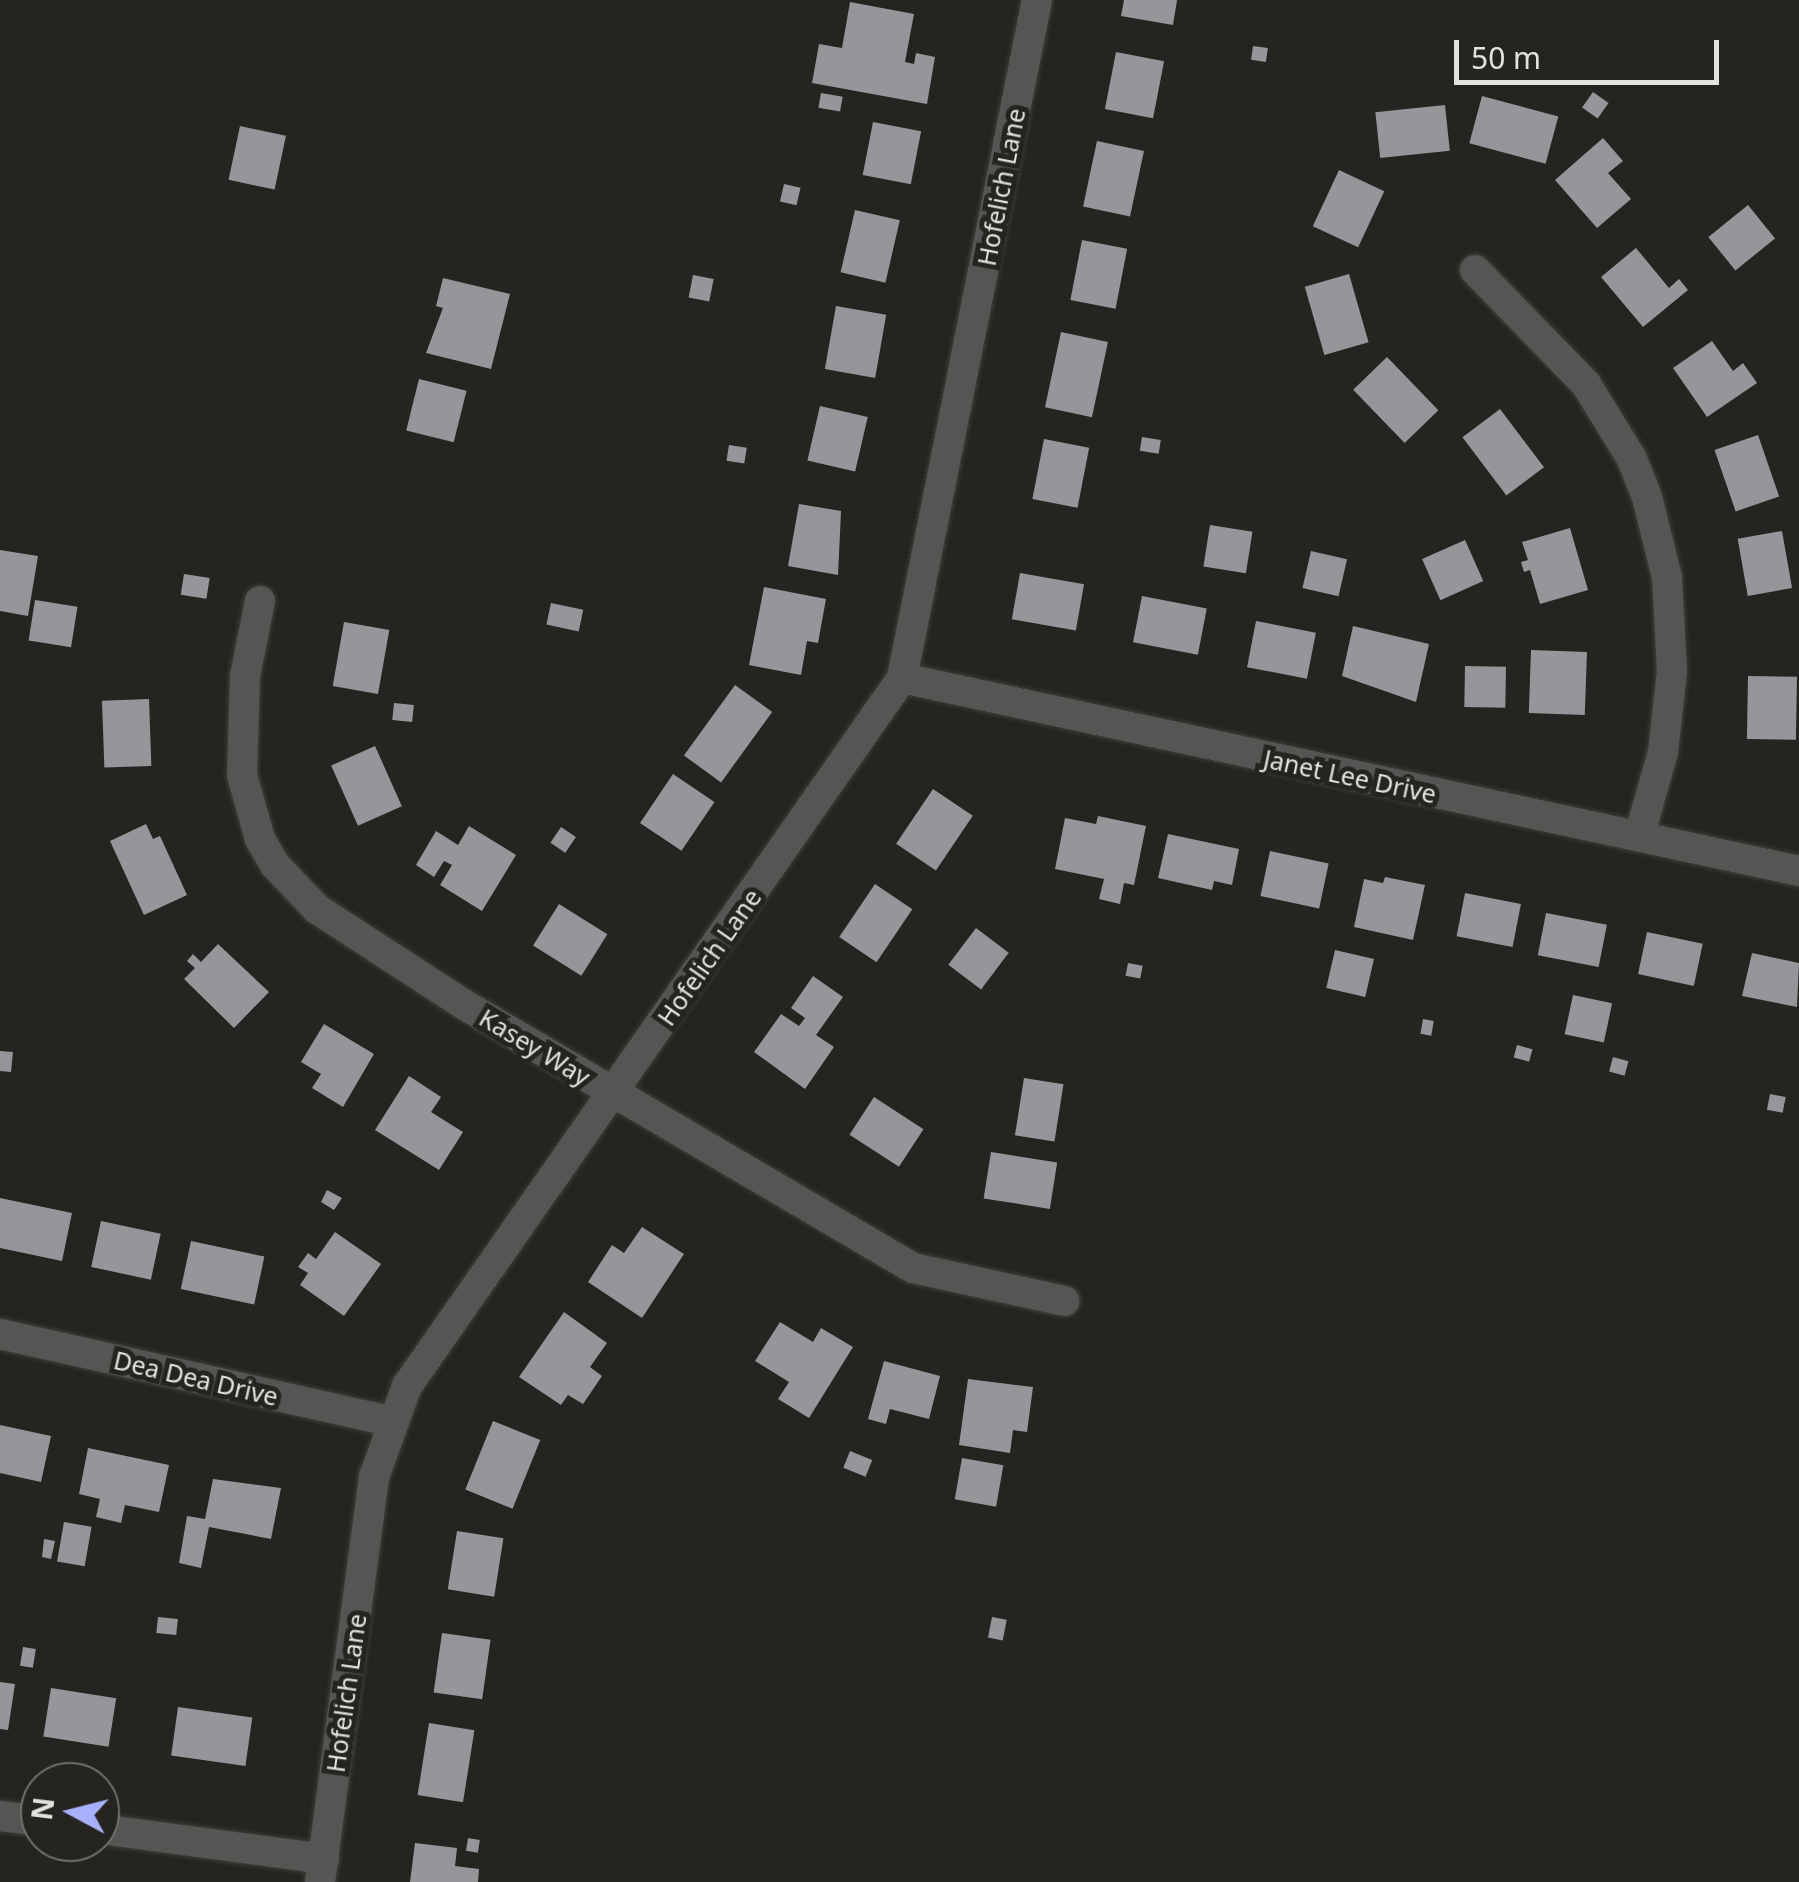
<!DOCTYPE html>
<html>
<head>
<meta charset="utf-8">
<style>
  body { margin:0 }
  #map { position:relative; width:1799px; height:1882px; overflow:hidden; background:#252420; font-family:"Noto Sans",sans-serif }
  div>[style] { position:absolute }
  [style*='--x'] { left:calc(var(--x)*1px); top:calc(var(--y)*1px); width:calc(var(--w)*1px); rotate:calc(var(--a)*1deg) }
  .building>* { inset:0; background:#98959a; transform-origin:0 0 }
  .roads { filter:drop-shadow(0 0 2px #403f3b) drop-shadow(0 0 2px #403f3b) }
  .minor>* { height:30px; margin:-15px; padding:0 15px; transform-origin:15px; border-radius:15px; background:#575554 }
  span { translate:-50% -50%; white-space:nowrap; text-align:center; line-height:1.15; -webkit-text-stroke:10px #252420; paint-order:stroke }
  .street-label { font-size:25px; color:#e3e2e0 }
  .north { position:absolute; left:20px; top:1762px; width:100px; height:100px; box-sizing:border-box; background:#252420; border:2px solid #71706d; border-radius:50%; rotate:277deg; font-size:28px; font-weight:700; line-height:40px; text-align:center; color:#e3e2e0 }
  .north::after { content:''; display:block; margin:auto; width:35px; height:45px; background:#a8b0fc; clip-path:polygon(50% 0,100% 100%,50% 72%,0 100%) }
  .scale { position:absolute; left:1454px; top:40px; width:265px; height:45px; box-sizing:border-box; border:5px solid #e3e2e0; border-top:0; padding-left:12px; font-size:30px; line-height:35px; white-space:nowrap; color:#e3e2e0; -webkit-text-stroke:8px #252420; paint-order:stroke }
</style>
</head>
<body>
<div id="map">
  <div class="building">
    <div style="clip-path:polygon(1124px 0,1177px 0,1173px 25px,1121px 16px)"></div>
    <div style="clip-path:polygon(850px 2px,914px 14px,905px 62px,914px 64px,916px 53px,935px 57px,927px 104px,812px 83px,819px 44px,842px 48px)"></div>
    <div style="left:1253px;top:46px;width:15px;height:14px;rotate:8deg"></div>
    <div style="left:1116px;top:52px;width:49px;height:58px;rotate:11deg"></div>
    <div style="left:1593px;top:92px;width:19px;height:19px;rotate:35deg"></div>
    <div style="left:821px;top:93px;width:22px;height:15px;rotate:10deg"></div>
    <div style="left:1482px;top:96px;width:79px;height:49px;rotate:15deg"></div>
    <div style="left:1445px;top:105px;width:46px;height:70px;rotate:84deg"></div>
    <div style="left:873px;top:122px;width:49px;height:54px;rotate:11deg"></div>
    <div style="left:240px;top:126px;width:47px;height:55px;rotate:12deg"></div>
    <div style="clip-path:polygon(1603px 138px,1623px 161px,1608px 173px,1631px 199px,1597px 228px,1555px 180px)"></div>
    <div style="left:1097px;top:141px;width:48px;height:67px;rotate:12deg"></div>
    <div style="left:1339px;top:170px;width:50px;height:62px;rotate:25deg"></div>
    <div style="left:784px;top:184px;width:17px;height:18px;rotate:13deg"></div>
    <div style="left:1748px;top:205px;width:43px;height:51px;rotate:51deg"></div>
    <div style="left:855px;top:210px;width:46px;height:64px;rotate:13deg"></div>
    <div style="left:1082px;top:240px;width:46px;height:61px;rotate:11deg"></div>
    <div style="clip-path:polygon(1636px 248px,1669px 288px,1679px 279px,1688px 290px,1643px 327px,1601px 277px)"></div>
    <div style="left:1349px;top:274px;width:71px;height:46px;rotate:74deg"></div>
    <div style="left:693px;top:275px;width:21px;height:23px;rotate:11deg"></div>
    <div style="clip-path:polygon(443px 278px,510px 294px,491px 369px,426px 353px,443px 308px,436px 306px)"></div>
    <div style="left:836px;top:306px;width:51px;height:64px;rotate:10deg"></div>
    <div style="left:1061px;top:332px;width:48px;height:77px;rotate:12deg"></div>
    <div style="clip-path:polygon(1712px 341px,1733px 371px,1743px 363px,1757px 383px,1707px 417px,1673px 368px)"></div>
    <div style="left:1387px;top:357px;width:74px;height:47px;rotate:46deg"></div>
    <div style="left:419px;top:379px;width:49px;height:53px;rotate:14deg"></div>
    <div style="left:820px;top:406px;width:49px;height:56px;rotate:13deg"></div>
    <div style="left:1500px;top:409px;width:73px;height:47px;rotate:53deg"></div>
    <div style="left:1758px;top:435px;width:65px;height:46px;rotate:71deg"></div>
    <div style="left:1142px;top:437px;width:19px;height:14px;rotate:9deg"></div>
    <div style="left:1044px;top:439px;width:46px;height:61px;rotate:11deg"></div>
    <div style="left:729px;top:445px;width:18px;height:16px;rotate:9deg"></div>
    <div style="clip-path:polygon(799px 504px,841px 511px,838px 575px,788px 566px)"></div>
    <div style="left:1210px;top:525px;width:43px;height:42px;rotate:9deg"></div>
    <div style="clip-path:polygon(1570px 528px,1588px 590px,1540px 604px,1530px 570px,1524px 572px,1521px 562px,1528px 560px,1522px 542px)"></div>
    <div style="left:1782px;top:531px;width:58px;height:45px;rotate:80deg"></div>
    <div style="left:1465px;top:540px;width:45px;height:47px;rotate:66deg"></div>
    <div style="clip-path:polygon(0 550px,38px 556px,28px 616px,0 611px)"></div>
    <div style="left:1311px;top:551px;width:37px;height:38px;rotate:13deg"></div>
    <div style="left:1020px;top:573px;width:65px;height:47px;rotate:10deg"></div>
    <div style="left:184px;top:574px;width:26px;height:21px;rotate:9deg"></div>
    <div style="clip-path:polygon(764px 587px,826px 599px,818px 643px,807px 641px,801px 675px,749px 665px)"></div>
    <div style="left:1142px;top:596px;width:66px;height:47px;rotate:11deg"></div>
    <div style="left:35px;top:600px;width:43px;height:41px;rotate:9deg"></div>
    <div style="left:551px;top:603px;width:33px;height:22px;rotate:12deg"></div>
    <div style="left:1256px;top:621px;width:61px;height:47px;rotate:11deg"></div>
    <div style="left:344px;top:622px;width:46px;height:65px;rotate:10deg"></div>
    <div style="clip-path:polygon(1353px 626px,1429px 644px,1416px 702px,1342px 676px)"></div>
    <div style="left:1531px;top:650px;width:56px;height:63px;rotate:2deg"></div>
    <div style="left:1465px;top:666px;width:41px;height:41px;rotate:1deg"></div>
    <div style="left:1748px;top:676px;width:49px;height:63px;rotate:1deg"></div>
    <div style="left:735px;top:685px;width:46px;height:87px;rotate:36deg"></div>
    <div style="left:149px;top:699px;width:67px;height:47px;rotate:88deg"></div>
    <div style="left:394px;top:703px;width:20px;height:17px;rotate:6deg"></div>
    <div style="left:375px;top:746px;width:66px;height:48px;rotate:66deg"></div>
    <div style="left:673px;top:774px;width:50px;height:59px;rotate:34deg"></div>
    <div style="left:933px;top:789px;width:48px;height:66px;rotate:34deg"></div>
    <div style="clip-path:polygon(1098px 816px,1146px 826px,1134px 885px,1124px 883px,1120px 904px,1099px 899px,1104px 879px,1055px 869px,1065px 818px,1096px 824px)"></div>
    <div style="clip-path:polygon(146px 824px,153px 839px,160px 836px,187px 895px,144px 915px,110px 841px)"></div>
    <div style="clip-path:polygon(469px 826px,516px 855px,482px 911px,440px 885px,452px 865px,444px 861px,434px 877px,416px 865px,436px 831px,458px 845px)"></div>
    <div style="left:561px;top:827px;width:18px;height:19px;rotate:34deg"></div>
    <div style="clip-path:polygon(1168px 834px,1239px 849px,1232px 885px,1214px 881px,1212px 890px,1158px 878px)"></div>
    <div style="left:1270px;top:851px;width:60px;height:46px;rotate:12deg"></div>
    <div style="clip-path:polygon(1385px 877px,1425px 885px,1413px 940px,1354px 927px,1364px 879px,1383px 883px)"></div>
    <div style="left:875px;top:884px;width:45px;height:64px;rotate:34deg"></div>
    <div style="left:1465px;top:893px;width:57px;height:44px;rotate:11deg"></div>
    <div style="left:559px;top:904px;width:57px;height:49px;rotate:32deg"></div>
    <div style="left:1546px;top:913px;width:62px;height:43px;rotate:11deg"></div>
    <div style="left:976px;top:928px;width:41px;height:46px;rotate:37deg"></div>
    <div style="left:1647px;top:932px;width:57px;height:43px;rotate:12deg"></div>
    <div style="clip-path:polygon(218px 944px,269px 992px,234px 1028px,184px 979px,195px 968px,187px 961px,193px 954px,201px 962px)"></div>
    <div style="left:1335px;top:950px;width:40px;height:39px;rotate:13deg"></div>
    <div style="clip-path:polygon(1752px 953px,1799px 963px,1797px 1007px,1742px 996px)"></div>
    <div style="left:1128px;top:963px;width:15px;height:13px;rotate:11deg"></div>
    <div style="clip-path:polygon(813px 976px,843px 997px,816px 1035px,834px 1047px,805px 1089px,754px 1052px,781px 1014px,799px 1026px,805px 1018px,791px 1008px)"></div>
    <div style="left:1573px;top:995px;width:40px;height:40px;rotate:12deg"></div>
    <div style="left:1423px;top:1019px;width:11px;height:15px;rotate:10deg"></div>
    <div style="clip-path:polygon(324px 1024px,374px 1054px,343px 1107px,312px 1088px,321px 1074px,301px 1062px)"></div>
    <div style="left:1517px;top:1045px;width:16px;height:13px;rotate:15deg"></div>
    <div style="clip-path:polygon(0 1051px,13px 1052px,11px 1072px,0 1071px)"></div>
    <div style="left:1613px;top:1057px;width:16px;height:15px;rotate:15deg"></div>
    <div style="clip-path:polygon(409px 1076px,441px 1097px,431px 1112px,463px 1132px,439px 1170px,375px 1130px)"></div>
    <div style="left:1024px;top:1078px;width:40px;height:58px;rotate:9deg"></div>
    <div style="left:1770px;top:1094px;width:16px;height:16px;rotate:11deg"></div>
    <div style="left:874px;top:1097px;width:59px;height:45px;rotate:33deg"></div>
    <div style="left:991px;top:1152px;width:67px;height:47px;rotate:9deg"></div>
    <div style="clip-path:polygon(327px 1190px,342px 1198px,334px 1210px,321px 1202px)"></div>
    <div style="clip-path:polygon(0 1198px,72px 1213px,62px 1261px,0 1248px)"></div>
    <div style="left:101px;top:1221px;width:61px;height:47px;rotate:12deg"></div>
    <div style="clip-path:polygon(642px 1227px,684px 1254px,642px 1318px,588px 1282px,612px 1245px,624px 1253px)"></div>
    <div style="clip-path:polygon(335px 1232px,381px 1264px,344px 1316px,300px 1285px,308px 1273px,298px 1267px,308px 1253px,316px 1259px)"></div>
    <div style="left:191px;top:1241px;width:75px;height:49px;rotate:12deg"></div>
    <div style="clip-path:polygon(564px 1312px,607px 1343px,590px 1367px,602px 1376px,583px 1404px,568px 1395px,561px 1405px,519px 1377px)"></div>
    <div style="clip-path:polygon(780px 1322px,813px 1342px,821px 1328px,853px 1347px,809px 1418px,778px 1399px,789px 1382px,755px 1361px)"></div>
    <div style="clip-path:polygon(884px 1361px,940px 1376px,929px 1419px,890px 1409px,886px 1424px,868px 1419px)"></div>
    <div style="clip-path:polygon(968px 1379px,1033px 1387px,1027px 1432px,1013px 1430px,1010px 1453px,959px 1445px)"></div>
    <div style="left:493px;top:1421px;width:51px;height:74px;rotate:22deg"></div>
    <div style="clip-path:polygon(0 1425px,51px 1436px,41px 1482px,0 1473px)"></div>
    <div style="clip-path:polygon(88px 1448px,169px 1465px,159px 1512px,125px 1505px,121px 1523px,96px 1517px,100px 1499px,79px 1494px)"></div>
    <div style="left:850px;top:1451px;width:24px;height:18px;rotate:22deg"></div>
    <div style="left:962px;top:1458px;width:42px;height:42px;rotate:10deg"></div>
    <div style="clip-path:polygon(213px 1479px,281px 1488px,271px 1539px,209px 1527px,201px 1568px,179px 1563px,187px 1516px,205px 1519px)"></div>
    <div style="left:64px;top:1522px;width:28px;height:40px;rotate:10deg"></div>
    <div style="left:457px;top:1531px;width:47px;height:59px;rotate:9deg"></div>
    <div style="clip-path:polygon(44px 1539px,55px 1541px,51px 1559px,42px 1557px)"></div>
    <div style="left:158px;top:1617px;width:20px;height:16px;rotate:6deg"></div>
    <div style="left:992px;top:1617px;width:15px;height:21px;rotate:11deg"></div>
    <div style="left:442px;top:1633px;width:49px;height:60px;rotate:8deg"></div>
    <div style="left:23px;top:1647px;width:13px;height:19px;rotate:9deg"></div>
    <div style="clip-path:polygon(0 1682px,15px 1684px,8px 1730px,0 1729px)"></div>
    <div style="left:51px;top:1688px;width:66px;height:49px;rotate:9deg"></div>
    <div style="left:178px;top:1707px;width:75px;height:49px;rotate:8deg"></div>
    <div style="left:429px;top:1723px;width:46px;height:73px;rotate:9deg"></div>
    <div style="left:468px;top:1838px;width:12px;height:13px;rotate:9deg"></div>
    <div style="clip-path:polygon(415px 1843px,457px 1848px,455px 1866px,479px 1869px,478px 1882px,410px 1882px)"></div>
  </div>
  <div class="roads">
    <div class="minor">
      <div style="--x:1475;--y:270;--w:159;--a:45.8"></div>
      <div style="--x:1586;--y:384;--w:88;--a:58.5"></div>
      <div style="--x:1632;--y:459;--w:41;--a:68.5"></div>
      <div style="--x:1647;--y:497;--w:82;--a:76"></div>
      <div style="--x:1667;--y:577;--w:94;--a:87"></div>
      <div style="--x:1672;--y:671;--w:81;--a:96.3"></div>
      <div style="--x:1663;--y:752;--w:88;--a:105.8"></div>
      <div style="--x:260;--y:601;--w:76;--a:101.3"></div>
      <div style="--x:245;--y:676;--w:99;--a:91.7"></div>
      <div style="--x:242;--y:775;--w:66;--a:74.3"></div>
      <div style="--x:260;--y:839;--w:30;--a:60"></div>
      <div style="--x:275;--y:865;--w:61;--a:46.3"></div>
      <div style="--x:317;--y:909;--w:176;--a:33"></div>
      <div style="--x:465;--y:1005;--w:519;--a:30.42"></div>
      <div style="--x:913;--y:1268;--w:155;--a:12.3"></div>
      <div style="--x:902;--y:678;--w:918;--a:12.14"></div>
      <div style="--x:0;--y:1334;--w:403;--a:12.6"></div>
      <div style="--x:0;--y:1816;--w:40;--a:7.1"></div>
      <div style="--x:100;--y:1829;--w:226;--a:7.6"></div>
      <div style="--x:320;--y:1882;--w:409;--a:-82.4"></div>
      <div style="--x:374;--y:1477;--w:97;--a:-70.1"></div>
      <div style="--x:407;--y:1386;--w:864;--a:-55.04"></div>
      <div style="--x:902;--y:678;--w:691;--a:-78.74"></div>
    </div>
  </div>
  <div class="street-label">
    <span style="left:1001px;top:187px;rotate:-79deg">Hofelich Lane</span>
    <span style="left:1350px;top:776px;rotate:12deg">Janet Lee Drive</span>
    <span style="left:709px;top:957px;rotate:-55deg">Hofelich Lane</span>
    <span style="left:535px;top:1047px;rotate:31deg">Kasey Way</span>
    <span style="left:196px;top:1378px;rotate:13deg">Dea Dea Drive</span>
    <span style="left:346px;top:1693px;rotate:-82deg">Hofelich Lane</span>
  </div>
  <div class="north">N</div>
  <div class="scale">50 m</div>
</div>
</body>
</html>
